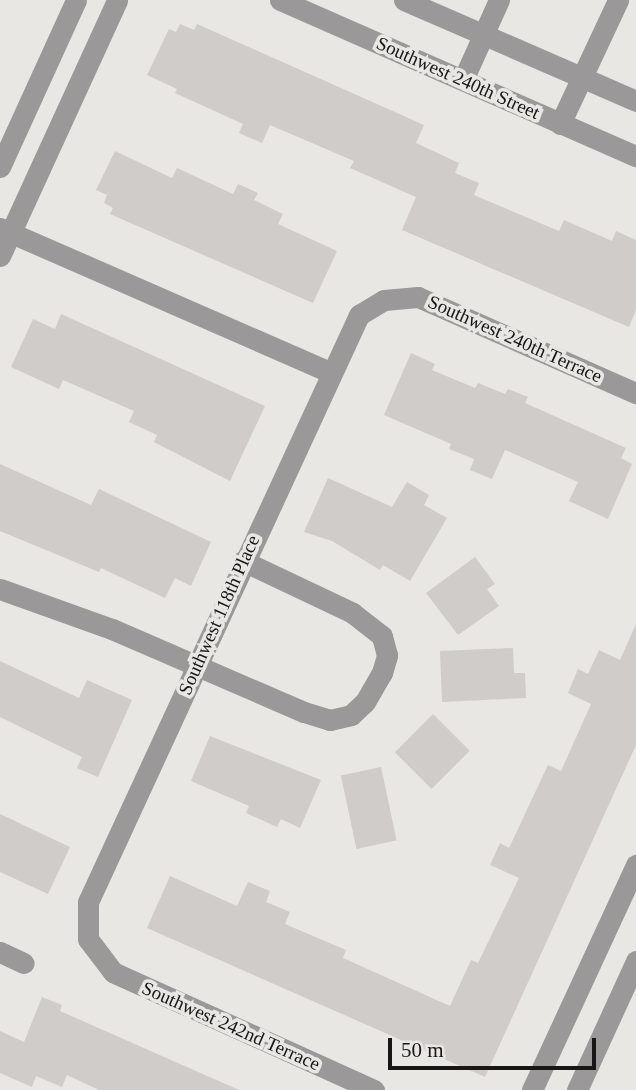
<!DOCTYPE html>
<html>
<head>
<meta charset="utf-8">
<style>
  body { margin:0 }
  #map { position:relative; width:636px; height:1090px; overflow:hidden; background:#e8e7e4; font-family:Georgia,serif }
  div>[style] { position:absolute }
  [style*='--x'] { left:calc(var(--x)*1px); top:calc(var(--y)*1px); width:calc(var(--w)*1px); rotate:calc(var(--a)*1deg) }
  .building>* { inset:0; background:#cfccca; transform-origin:0 0 }
  .minor>* { height:21px; margin:-10.5px; padding:0 10.5px; transform-origin:10.5px; border-radius:10.5px; background:#9a9898 }
  span { translate:-50% -50%; white-space:nowrap; text-align:center; line-height:1.15; -webkit-text-stroke:7px #e8e7e4; paint-order:stroke }
  .street-label { font-size:19px; color:#181716 }
  .scale { position:absolute; left:388px; top:1038px; width:208px; height:32px; box-sizing:border-box; border:4px solid #181716; border-top:0; padding-left:9px; font-size:21px; line-height:24px; white-space:nowrap; color:#181716; -webkit-text-stroke:5px #e8e7e4; paint-order:stroke }
</style>
</head>
<body>
<div id="map">
  <div class="building">
    <div style="clip-path:polygon(180px 24px,194px 30px,197px 24px,424px 125px,416px 143px,459px 163px,455px 173px,479px 183px,474px 195px,559px 231px,564px 220px,612px 241px,616px 231px,636px 240px,636px 310px,629px 327px,402px 230px,416px 197px,350px 168px,354px 161px,270px 125px,262px 143px,239px 133px,243px 124px,175px 93px,177px 89px,147px 75px,169px 29px,176px 32px)"></div>
    <div style="clip-path:polygon(115px 151px,172px 178px,177px 168px,233px 194px,238px 184px,258px 193px,254px 200px,283px 214px,278px 224px,337px 251px,313px 303px,110px 214px,113px 208px,104px 203px,107px 195px,96px 190px)"></div>
    <div style="clip-path:polygon(61px 314px,265px 406px,230px 481px,154px 442px,157px 435px,129px 422px,134px 411px,63px 380px,59px 389px,11px 367px,33px 319px,55px 329px)"></div>
    <div style="clip-path:polygon(411px 353px,435px 364px,432px 370px,475px 388px,478px 383px,505px 394px,508px 389px,528px 397px,525px 403px,626px 448px,621px 458px,632px 464px,608px 519px,569px 501px,578px 482px,505px 450px,492px 479px,470px 470px,474px 459px,449px 449px,451px 444px,384px 415px)"></div>
    <div style="clip-path:polygon(0 464px,91px 505px,99px 489px,211px 542px,191px 586px,175px 578px,165px 598px,101px 568px,99px 572px,0 531px)"></div>
    <div style="clip-path:polygon(328px 478px,392px 507px,407px 482px,429px 495px,424px 505px,447px 518px,410px 581px,383px 565px,380px 570px,332px 541px,304px 532px)"></div>
    <div style="clip-path:polygon(475px 557px,495px 584px,487px 589px,499px 606px,458px 635px,426px 593px)"></div>
    <div style="clip-path:polygon(636px 624px,636px 745px,485px 1077px,147px 928px,170px 876px,237px 906px,248px 882px,270px 891px,266px 902px,290px 912px,285px 924px,346px 950px,343px 958px,450px 1006px,471px 960px,478px 963px,519px 878px,490px 865px,500px 843px,509px 848px,548px 765px,561px 771px,591px 704px,568px 693px,578px 669px,588px 674px,599px 650px,620px 660px)"></div>
    <div style="clip-path:polygon(513px 648px,514px 673px,525px 673px,526px 698px,442px 702px,440px 651px)"></div>
    <div style="clip-path:polygon(0 661px,79px 698px,87px 680px,132px 700px,98px 777px,77px 768px,82px 757px,0 717px)"></div>
    <div style="left:433px;top:714px;width:52px;height:54px;rotate:45deg"></div>
    <div style="clip-path:polygon(210px 736px,321px 780px,300px 828px,281px 819px,277px 827px,246px 813px,249px 806px,191px 781px)"></div>
    <div style="left:381px;top:767px;width:75px;height:41px;rotate:78deg"></div>
    <div style="clip-path:polygon(0 814px,70px 847px,48px 894px,0 872px)"></div>
    <div style="clip-path:polygon(42px 997px,62px 1005px,60px 1011px,239px 1090px,99px 1090px,67px 1075px,62px 1087px,36px 1076px,32px 1087px,0 1073px,0 1031px,24px 1042px)"></div>
  </div>
  <div class="minor">
    <div style="--x:280;--y:0;--w:389;--a:23.7"></div>
    <div style="--x:404;--y:0;--w:253;--a:23.5"></div>
    <div style="--x:463;--y:80;--w:88;--a:-65.8"></div>
    <div style="--x:560;--y:124;--w:137;--a:-64.9"></div>
    <div style="--x:0;--y:167;--w:183;--a:-65.5"></div>
    <div style="--x:0;--y:228;--w:360;--a:23.6"></div>
    <div style="--x:0;--y:256;--w:281;--a:-65.4"></div>
    <div style="--x:0;--y:589;--w:119;--a:19.7"></div>
    <div style="--x:112;--y:629;--w:209;--a:23.4"></div>
    <div style="--x:304;--y:712;--w:27;--a:17"></div>
    <div style="--x:330;--y:720;--w:22;--a:-13"></div>
    <div style="--x:351;--y:715;--w:19;--a:-43"></div>
    <div style="--x:365;--y:702;--w:34;--a:-60"></div>
    <div style="--x:382;--y:673;--w:19;--a:-74"></div>
    <div style="--x:387;--y:655;--w:20;--a:-105"></div>
    <div style="--x:382;--y:636;--w:37;--a:-142"></div>
    <div style="--x:353;--y:613;--w:122;--a:-154.7"></div>
    <div style="--x:0;--y:952;--w:26;--a:25"></div>
    <div style="--x:374;--y:1090;--w:286;--a:-155.7"></div>
    <div style="--x:113;--y:972;--w:41;--a:-127.1"></div>
    <div style="--x:88;--y:939;--w:37;--a:-90"></div>
    <div style="--x:88;--y:902;--w:647;--a:-65.22"></div>
    <div style="--x:359;--y:315;--w:29;--a:-31"></div>
    <div style="--x:384;--y:300;--w:34;--a:-5"></div>
    <div style="--x:418;--y:297;--w:238;--a:23.8"></div>
    <div style="--x:532;--y:1090;--w:248;--a:-65.2"></div>
    <div style="--x:577;--y:1090;--w:142;--a:-65.4"></div>
  </div>
  <div class="street-label">
    <span style="left:458px;top:78px;rotate:24deg">Southwest 240th Street</span>
    <span style="left:515px;top:339px;rotate:24deg">Southwest 240th Terrace</span>
    <span style="left:219px;top:615px;rotate:-66deg">Southwest 118th Place</span>
    <span style="left:231px;top:1026px;rotate:24deg">Southwest 242nd Terrace</span>
  </div>
  <div class="scale">50 m</div>
</div>
</body>
</html>
